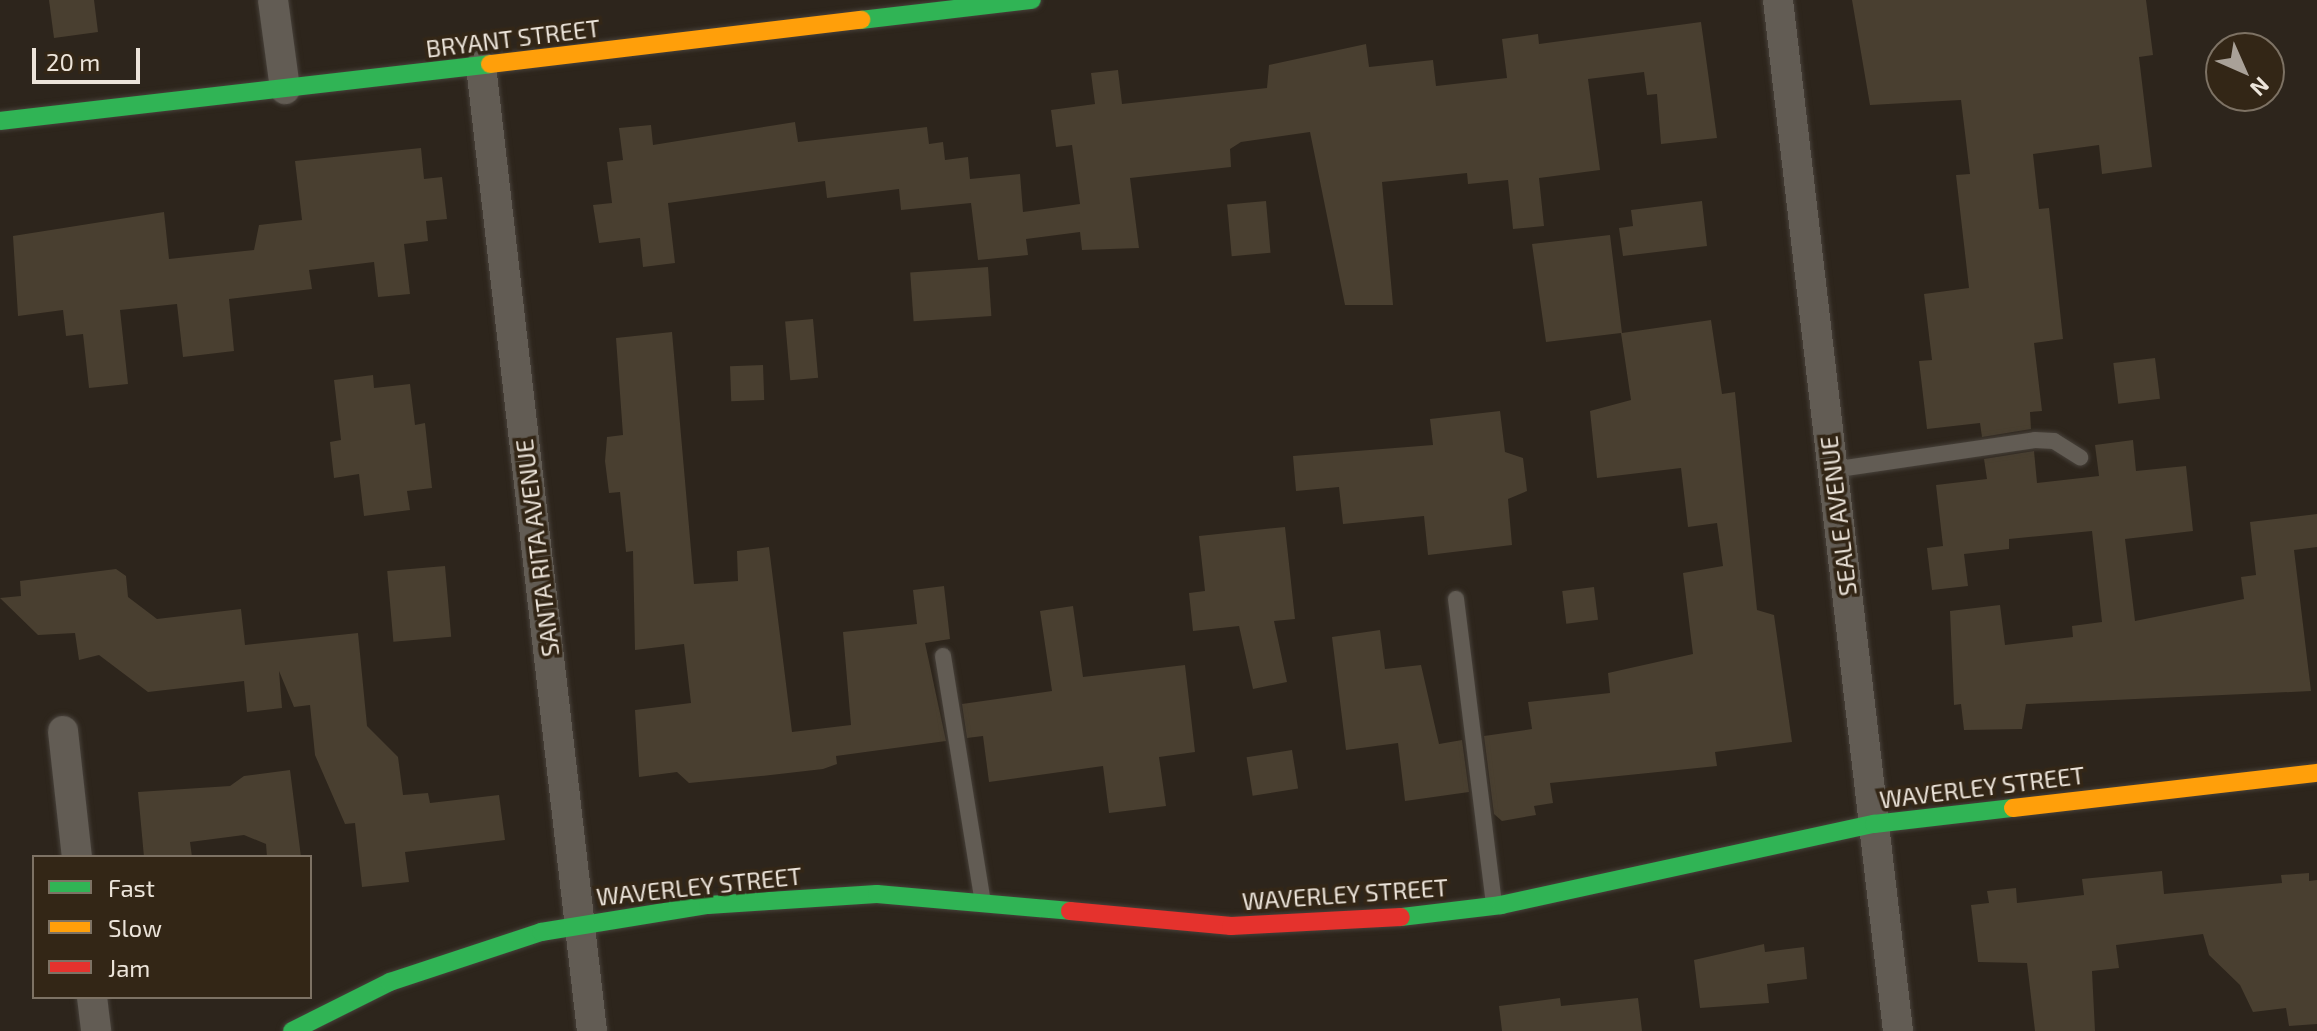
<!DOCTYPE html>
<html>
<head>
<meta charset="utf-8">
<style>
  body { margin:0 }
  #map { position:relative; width:2317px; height:1031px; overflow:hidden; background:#2d251c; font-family:"Exo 2",sans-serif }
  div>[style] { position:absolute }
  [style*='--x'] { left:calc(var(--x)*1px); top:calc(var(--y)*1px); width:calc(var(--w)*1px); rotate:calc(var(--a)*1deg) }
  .building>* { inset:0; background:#493f30; transform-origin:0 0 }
  .roads { filter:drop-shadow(0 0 2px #47413a) drop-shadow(0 0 2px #47413a) }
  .lane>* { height:16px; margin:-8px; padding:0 8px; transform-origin:8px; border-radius:8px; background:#625c54 }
  .street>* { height:30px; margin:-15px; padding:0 15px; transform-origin:15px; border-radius:15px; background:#625c54 }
  .fast>* { height:18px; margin:-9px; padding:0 9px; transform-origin:9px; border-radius:9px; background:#30b455 }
  .slow>* { height:18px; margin:-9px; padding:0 9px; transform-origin:9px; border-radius:9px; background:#ff9f0a }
  .jam>* { height:18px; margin:-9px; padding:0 9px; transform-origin:9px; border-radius:9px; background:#e5322d }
  span { translate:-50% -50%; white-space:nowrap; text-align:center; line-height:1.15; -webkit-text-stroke:7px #332616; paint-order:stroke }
  .street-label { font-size:24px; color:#ece4da }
  .legend { position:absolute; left:32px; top:855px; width:280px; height:144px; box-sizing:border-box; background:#332616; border:2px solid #7d7264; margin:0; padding:10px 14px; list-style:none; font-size:24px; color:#ece4da }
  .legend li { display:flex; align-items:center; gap:16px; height:40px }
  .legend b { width:40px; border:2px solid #7d7264 }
  .north { position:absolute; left:2205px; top:32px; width:80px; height:80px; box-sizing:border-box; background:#332616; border:2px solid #7d7264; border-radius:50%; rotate:135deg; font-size:22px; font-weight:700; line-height:32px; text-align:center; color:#ece4da }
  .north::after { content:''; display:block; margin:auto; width:28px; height:36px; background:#a9a198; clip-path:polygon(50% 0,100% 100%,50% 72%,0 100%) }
  .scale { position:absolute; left:32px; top:48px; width:108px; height:36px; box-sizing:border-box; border:4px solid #ece4da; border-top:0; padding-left:10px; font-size:24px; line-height:28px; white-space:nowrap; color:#ece4da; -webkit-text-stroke:6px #332616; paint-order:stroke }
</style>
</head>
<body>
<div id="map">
  <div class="building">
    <div style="clip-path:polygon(49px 0,94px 0,98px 32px,54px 38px)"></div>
    <div style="clip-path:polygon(1852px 0,2146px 0,2153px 55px,2139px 57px,2152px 167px,2102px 174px,2099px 145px,2033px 154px,2039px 209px,2049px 208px,2063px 339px,2034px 343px,2042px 411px,2030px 412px,2031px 429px,1982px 437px,1980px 423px,1927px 429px,1919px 361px,1932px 360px,1924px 294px,1969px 288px,1956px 175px,1970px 174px,1961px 100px,1870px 105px)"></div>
    <div style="clip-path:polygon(1701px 22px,1717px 138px,1661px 144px,1657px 94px,1647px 95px,1644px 72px,1588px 79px,1600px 170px,1539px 178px,1544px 226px,1513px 229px,1508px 180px,1468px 184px,1467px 173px,1382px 182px,1393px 305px,1345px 305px,1310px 132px,1241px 142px,1230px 149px,1231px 167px,1130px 178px,1139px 248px,1082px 250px,1080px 232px,1026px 239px,1028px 255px,978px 260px,971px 203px,901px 210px,899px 189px,827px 198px,825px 181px,668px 203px,675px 263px,643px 267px,640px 238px,599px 243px,593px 205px,612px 203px,607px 162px,623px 160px,619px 128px,651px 125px,653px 145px,795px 122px,798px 142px,927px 127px,929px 144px,943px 142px,945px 160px,968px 157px,970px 179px,1020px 174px,1023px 212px,1080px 204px,1072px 145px,1056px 147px,1051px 110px,1095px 104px,1091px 73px,1118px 70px,1122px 104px,1267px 88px,1269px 65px,1366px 44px,1369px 67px,1433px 60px,1436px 86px,1507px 78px,1502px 39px,1538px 34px,1539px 44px)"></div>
    <div style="clip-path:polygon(421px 148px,424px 179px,442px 177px,447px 219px,426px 221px,428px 241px,404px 244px,410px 294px,378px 297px,374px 262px,309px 270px,312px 289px,229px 299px,234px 351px,183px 357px,177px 304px,120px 310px,128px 384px,89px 388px,83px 334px,66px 336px,63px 310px,18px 316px,13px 236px,164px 212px,169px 259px,254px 250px,259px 225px,302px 220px,295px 161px)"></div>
    <div style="left:1266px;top:201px;width:52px;height:39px;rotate:85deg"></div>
    <div style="clip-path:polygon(1702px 201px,1707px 246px,1623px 256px,1619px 228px,1633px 226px,1631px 210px)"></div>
    <div style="clip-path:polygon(1610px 235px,1622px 333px,1711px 320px,1722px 394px,1735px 392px,1757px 610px,1774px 615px,1792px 742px,1715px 752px,1717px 766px,1550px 783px,1553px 803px,1534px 806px,1536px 815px,1502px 821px,1494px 814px,1484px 736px,1532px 729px,1528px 702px,1610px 693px,1608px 673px,1693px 654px,1683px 573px,1723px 566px,1717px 523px,1688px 527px,1681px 468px,1597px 478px,1590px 411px,1631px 400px,1621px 333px,1546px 342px,1532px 244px)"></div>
    <div style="left:988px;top:267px;width:49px;height:78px;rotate:86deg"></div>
    <div style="left:813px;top:319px;width:59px;height:28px;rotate:85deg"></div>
    <div style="clip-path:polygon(672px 332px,694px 584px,738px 581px,737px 551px,769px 547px,792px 732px,851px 725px,843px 632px,917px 624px,913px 590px,944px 586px,950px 639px,925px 643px,946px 741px,836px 756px,837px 764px,823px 769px,761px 776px,689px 783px,677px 772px,639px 777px,635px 710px,691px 703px,684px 644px,635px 650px,633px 551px,626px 552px,620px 492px,609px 493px,605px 461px,607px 437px,623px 435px,616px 338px)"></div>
    <div style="left:2155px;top:358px;width:41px;height:42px;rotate:83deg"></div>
    <div style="left:763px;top:365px;width:35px;height:33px;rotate:88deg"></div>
    <div style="clip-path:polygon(373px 375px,374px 388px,410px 384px,415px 425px,425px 423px,432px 488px,407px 491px,410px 510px,364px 516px,359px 474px,334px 478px,330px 442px,341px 440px,334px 380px)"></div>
    <div style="clip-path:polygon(1500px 411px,1505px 452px,1523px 458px,1527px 491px,1508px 499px,1512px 545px,1428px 555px,1424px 516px,1343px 524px,1339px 487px,1296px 491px,1293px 456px,1433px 445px,1430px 419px)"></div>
    <div style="clip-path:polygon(2133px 440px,2136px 471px,2186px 466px,2193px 531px,2125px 539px,2135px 621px,2244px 599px,2241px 577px,2256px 575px,2250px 522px,2317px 514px,2317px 547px,2294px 550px,2311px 691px,2026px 704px,2022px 729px,1964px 730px,1961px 704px,1954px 705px,1950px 611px,2000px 605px,2005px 645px,2073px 637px,2072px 626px,2102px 622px,2092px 531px,2009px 539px,2009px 549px,1964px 554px,1968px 586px,1932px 590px,1927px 548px,1943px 546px,1936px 485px,1987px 479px,1984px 459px,2034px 451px,2037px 483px,2099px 476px,2095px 445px)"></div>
    <div style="clip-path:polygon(1285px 527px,1295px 619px,1274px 621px,1287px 682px,1253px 689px,1239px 626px,1193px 631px,1189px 593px,1205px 591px,1199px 536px)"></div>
    <div style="left:445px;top:566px;width:71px;height:58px;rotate:85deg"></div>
    <div style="clip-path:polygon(116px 569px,126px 576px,128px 597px,157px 619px,241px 609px,245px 645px,358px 633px,367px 726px,398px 757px,403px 795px,428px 793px,430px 803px,499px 795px,505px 840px,405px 852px,409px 882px,362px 887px,355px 823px,345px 824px,315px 755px,310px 705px,294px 707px,279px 671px,282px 708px,247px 712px,244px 681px,148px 692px,99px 655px,79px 660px,75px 633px,38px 635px,0 598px,21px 596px,20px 581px)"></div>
    <div style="left:1594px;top:587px;width:33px;height:32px;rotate:83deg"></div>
    <div style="clip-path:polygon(1073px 606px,1083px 677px,1185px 665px,1195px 752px,1159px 757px,1166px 806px,1109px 813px,1103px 766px,989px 782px,983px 736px,967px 738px,962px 704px,1052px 691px,1040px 611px)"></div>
    <div style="clip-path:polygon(1380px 630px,1385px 669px,1421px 665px,1439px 744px,1462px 740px,1469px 792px,1405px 801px,1398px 743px,1346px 750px,1332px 637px)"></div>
    <div style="left:1292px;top:750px;width:39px;height:46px;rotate:81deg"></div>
    <div style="clip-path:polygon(290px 770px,301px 857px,267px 857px,266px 844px,244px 835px,190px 842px,192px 857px,144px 857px,138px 792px,230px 786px,244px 776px)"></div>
    <div style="clip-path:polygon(2162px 871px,2164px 894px,2282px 883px,2281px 875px,2309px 873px,2309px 881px,2317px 880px,2317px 1024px,2289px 1026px,2286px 1008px,2253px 1012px,2240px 985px,2209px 955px,2203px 934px,2116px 945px,2119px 968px,2092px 971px,2095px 1031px,2035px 1031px,2027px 963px,1978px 962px,1971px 905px,1989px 903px,1987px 891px,2016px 888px,2017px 903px,2084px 895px,2082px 879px)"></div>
    <div style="clip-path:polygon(1764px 944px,1765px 952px,1804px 947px,1807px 979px,1767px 984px,1769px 1003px,1700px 1008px,1694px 960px)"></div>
    <div style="clip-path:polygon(1560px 998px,1561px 1006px,1638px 998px,1642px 1031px,1502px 1031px,1499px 1006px)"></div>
  </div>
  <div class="roads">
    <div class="lane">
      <div style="--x:1832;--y:470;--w:205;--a:-8.4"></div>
      <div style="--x:2035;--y:440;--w:19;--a:3"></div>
      <div style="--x:2054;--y:441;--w:31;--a:32"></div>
      <div style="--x:1456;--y:599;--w:307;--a:82.9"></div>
      <div style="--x:943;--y:656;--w:249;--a:80.8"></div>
    </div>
    <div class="street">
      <div style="--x:273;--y:0;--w:90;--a:82.3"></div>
      <div style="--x:1778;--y:0;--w:1038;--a:83.36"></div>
      <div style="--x:481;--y:66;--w:971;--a:83.44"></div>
      <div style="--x:63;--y:731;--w:127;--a:83.7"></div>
      <div style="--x:92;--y:997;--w:34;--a:83"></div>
    </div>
    <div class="fast">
      <div style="--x:861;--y:20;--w:172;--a:-6.7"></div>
      <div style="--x:0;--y:121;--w:493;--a:-6.6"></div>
      <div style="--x:1401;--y:917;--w:101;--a:-6.8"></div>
      <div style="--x:1501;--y:905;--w:382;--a:-12.3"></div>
      <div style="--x:1874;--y:824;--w:140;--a:-6.6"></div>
      <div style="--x:292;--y:1031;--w:110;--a:-26.6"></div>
      <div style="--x:390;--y:982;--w:159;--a:-18.3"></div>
      <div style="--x:541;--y:932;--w:169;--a:-9.2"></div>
      <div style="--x:708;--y:905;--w:169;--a:-3.7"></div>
      <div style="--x:877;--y:894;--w:194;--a:5"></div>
    </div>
    <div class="slow">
      <div style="--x:490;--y:64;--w:374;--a:-6.8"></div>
      <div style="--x:2013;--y:808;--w:306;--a:-6.6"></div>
    </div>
    <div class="jam">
      <div style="--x:1070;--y:911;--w:162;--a:5.3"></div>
      <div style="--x:1231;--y:926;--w:170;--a:-3"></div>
    </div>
  </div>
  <div class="street-label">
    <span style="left:513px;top:38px;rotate:-7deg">BRYANT STREET</span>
    <span style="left:1838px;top:516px;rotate:-97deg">SEALE AVENUE</span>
    <span style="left:537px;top:548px;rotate:-97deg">SANTA RITA AVENUE</span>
    <span style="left:1982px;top:787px;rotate:-7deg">WAVERLEY STREET</span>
    <span style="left:699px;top:886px;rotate:-6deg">WAVERLEY STREET</span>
    <span style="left:1345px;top:894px;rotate:-4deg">WAVERLEY STREET</span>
  </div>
  <ul class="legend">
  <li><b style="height:10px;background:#30b455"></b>Fast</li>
  <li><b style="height:10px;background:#ff9f0a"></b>Slow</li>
  <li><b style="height:10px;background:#e5322d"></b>Jam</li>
  </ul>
  <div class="north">N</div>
  <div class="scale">20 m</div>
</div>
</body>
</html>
